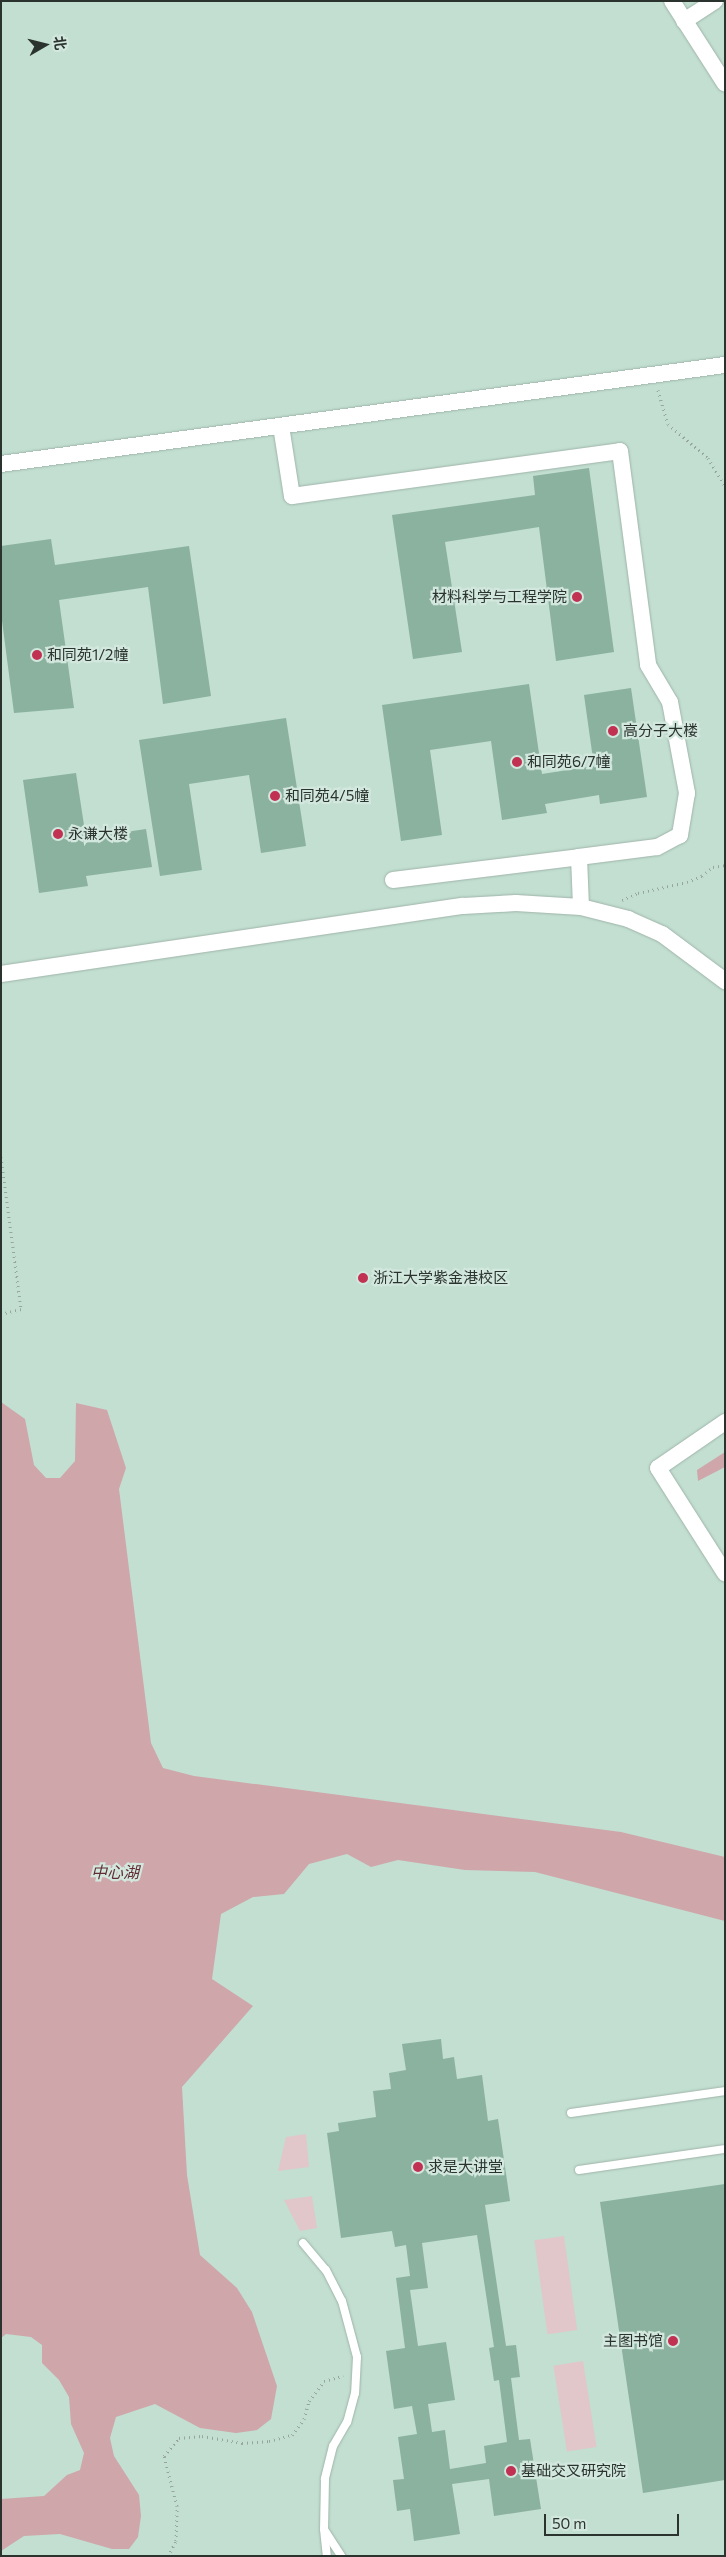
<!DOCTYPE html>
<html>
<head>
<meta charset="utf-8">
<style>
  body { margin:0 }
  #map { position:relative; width:726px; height:2557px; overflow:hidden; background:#d2e7dd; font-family:Commissioner,"Noto Sans SC",sans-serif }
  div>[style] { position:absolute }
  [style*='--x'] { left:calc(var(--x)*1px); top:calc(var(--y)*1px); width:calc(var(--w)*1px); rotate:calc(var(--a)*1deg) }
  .built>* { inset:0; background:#c2dfd1; transform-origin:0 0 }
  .green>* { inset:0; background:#e1c7c9; transform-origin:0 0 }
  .water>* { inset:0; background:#cfa6aa }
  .building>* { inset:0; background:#8bb19f }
  .path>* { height:3px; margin-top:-1.5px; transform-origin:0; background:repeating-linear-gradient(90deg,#96a69e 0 1px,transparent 0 5px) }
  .roads { filter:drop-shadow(0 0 1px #a0b4aa) drop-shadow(0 0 1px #a0b4aa) }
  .lane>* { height:8px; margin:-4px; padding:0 4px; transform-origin:4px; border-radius:4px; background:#fff }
  .street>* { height:16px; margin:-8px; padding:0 8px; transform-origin:8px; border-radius:8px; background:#fff }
  .dots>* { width:14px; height:14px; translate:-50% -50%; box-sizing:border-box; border:2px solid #d2e7dd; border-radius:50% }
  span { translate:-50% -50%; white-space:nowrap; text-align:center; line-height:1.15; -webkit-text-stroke:4.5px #d2e7dd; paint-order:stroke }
  .poi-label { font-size:15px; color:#2b332f }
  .right { translate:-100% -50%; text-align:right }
  .left { translate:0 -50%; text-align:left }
  .water-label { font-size:16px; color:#632d35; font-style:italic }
  .frame { position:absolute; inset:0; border:2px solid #2b332f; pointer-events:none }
  .north { position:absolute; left:20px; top:20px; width:50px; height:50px; -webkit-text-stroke:4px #d2e7dd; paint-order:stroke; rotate:82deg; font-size:14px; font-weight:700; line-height:20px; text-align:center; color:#2b332f }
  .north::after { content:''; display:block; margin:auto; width:18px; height:22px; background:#2b332f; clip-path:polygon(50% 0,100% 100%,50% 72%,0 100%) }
  .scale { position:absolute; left:544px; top:2514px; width:135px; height:22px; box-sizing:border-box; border:2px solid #2b332f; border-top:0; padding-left:6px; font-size:15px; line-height:18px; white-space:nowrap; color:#2b332f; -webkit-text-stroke:4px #d2e7dd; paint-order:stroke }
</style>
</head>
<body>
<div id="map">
  <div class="built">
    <div style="left:1px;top:1px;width:724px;height:2555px"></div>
  </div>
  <div class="green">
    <div style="clip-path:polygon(306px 2134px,309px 2167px,278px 2171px,286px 2137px)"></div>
    <div style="clip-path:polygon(312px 2196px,317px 2228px,300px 2231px,284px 2200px)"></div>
    <div style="left:564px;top:2236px;width:95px;height:30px;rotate:82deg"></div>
    <div style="left:583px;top:2361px;width:87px;height:30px;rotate:81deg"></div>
  </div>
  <div class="water">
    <div style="clip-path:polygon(1px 1402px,25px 1419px,34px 1465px,46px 1478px,60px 1478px,75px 1461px,76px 1403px,107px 1410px,126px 1468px,119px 1489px,151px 1743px,163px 1768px,194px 1776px,621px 1832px,725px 1857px,725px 1921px,535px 1872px,465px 1870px,398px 1860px,371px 1867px,347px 1854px,309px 1864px,284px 1894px,253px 1897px,221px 1914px,212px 1979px,253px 2006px,182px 2087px,187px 2175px,200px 2255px,237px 2288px,252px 2312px,277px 2386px,271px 2419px,257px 2430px,236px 2433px,200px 2428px,155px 2404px,116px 2417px,110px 2438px,114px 2456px,139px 2495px,141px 2516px,138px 2537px,129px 2549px,112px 2549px,60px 2534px,24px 2536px,1px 2551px,1px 2499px,44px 2496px,67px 2475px,80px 2470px,84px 2453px,71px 2424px,69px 2397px,59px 2380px,42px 2363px,42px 2345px,31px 2337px,6px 2334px,1px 2338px)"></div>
    <div style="clip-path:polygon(725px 1452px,725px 1467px,698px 1481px,697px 1470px)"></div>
  </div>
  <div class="building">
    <div style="clip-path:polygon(589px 468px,614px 652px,556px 661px,539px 527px,445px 542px,462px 652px,413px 659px,392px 515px,535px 495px,533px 476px)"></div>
    <div style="clip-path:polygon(51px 539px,55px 565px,189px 546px,211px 696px,163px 704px,148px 587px,59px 600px,74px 708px,14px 713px,1px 613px,1px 546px)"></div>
    <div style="clip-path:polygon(529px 684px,542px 774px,594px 766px,584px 695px,631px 688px,647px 797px,600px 804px,599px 795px,545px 804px,547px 813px,502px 820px,491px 741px,430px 750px,442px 835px,401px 841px,382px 705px)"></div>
    <div style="clip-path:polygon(286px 718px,306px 846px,261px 853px,249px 775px,189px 784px,202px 870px,160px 876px,139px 740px)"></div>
    <div style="clip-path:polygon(76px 773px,86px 838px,146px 829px,152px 867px,86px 876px,88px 886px,39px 893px,23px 780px)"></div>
    <div style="clip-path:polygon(evenodd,441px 2039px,443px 2059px,454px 2057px,457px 2079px,482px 2075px,488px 2121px,498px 2119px,510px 2201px,485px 2205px,506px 2346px,516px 2345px,520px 2377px,511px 2378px,519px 2440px,530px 2439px,541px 2509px,494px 2516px,489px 2479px,452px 2484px,460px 2534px,414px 2541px,410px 2509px,397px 2511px,393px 2480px,404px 2479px,398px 2437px,417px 2434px,412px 2406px,394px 2409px,386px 2351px,405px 2348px,396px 2278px,410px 2276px,406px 2245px,395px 2247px,392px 2231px,341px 2238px,327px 2133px,339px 2131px,338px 2123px,376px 2117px,373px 2091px,391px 2089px,389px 2073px,406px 2070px,402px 2044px,441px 2039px,477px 2235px,494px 2347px,489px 2348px,494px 2381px,499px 2380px,507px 2442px,484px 2446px,486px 2463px,450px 2469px,445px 2430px,432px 2432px,428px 2404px,455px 2400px,446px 2342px,418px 2346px,410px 2290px,428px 2288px,422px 2243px,477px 2235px)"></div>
    <div style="clip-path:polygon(725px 2184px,725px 2480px,643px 2493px,600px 2202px)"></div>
  </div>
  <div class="path">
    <div style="--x:658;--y:390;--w:35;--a:74"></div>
    <div style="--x:668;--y:424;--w:52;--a:40.4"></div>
    <div style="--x:708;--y:458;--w:33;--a:59"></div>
    <div style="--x:622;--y:900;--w:17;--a:-24"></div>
    <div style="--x:638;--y:893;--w:50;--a:-12.7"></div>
    <div style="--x:687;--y:882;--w:16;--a:-22"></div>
    <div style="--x:702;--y:876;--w:14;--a:-39"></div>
    <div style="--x:713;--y:867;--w:12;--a:-9"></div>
    <div style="--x:1;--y:1157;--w:153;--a:82.5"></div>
    <div style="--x:21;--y:1309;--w:21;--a:166"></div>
    <div style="--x:168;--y:2556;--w:17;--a:-62"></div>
    <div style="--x:176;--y:2541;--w:35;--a:-88"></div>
    <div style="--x:177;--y:2506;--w:52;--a:-104.6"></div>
    <div style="--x:164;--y:2456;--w:23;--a:-50"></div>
    <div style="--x:179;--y:2438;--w:23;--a:-5"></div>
    <div style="--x:202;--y:2436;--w:41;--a:9.9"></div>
    <div style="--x:242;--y:2443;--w:27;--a:-4"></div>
    <div style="--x:269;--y:2441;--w:24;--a:-15"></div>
    <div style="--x:292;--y:2435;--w:20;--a:-53"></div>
    <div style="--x:304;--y:2419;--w:19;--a:-74"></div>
    <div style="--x:309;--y:2401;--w:25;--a:-53"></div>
    <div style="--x:324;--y:2381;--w:20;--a:-15"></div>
  </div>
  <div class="roads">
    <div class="lane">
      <div style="--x:571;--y:2113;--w:156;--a:-8.1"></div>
      <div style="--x:579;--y:2170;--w:148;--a:-8.2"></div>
      <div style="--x:303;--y:2243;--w:35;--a:50"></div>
      <div style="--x:326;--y:2270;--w:35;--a:63"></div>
      <div style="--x:342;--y:2301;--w:58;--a:75"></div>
      <div style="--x:357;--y:2357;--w:36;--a:93"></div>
      <div style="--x:355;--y:2393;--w:30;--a:105"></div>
      <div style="--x:347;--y:2422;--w:28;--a:120"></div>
      <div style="--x:333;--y:2446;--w:34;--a:104"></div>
      <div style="--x:325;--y:2479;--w:50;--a:91.1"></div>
      <div style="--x:324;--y:2529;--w:27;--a:84"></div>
      <div style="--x:325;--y:2531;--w:30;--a:57"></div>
    </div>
    <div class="street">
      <div style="--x:672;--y:1;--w:98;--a:57.4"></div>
      <div style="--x:684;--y:21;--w:37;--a:-33"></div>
      <div style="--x:281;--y:426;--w:71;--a:81.1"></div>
      <div style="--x:292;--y:496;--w:331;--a:-7.8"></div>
      <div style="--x:620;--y:451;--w:216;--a:82.5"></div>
      <div style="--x:648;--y:665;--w:43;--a:59.3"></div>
      <div style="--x:670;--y:702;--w:93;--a:79.4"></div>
      <div style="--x:687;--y:793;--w:43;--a:99.5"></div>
      <div style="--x:680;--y:835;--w:26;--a:152"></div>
      <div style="--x:657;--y:847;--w:79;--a:172.7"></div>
      <div style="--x:579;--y:857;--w:50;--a:87.7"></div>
      <div style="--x:1;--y:464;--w:731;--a:-7.79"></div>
      <div style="--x:393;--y:880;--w:187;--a:-7"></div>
      <div style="--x:1;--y:974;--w:467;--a:-8.4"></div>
      <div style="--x:463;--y:906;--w:53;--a:-3.2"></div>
      <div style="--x:516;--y:903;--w:65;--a:3.5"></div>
      <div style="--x:581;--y:907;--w:49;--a:14.3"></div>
      <div style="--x:628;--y:919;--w:37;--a:24"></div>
      <div style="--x:662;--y:934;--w:79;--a:36.7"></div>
      <div style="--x:725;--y:1422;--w:81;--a:145.5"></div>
      <div style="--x:658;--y:1468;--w:125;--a:57.5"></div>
    </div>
  </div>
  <div class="dots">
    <div style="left:577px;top:597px;background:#c13152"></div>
    <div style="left:37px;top:655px;background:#c13152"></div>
    <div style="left:613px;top:731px;background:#c13152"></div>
    <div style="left:517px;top:762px;background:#c13152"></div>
    <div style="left:275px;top:796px;background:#c13152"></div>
    <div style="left:58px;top:834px;background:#c13152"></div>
    <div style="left:363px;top:1278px;background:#c13152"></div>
    <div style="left:418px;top:2167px;background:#c13152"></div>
    <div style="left:673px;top:2341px;background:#c13152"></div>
    <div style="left:511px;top:2471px;background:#c13152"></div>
  </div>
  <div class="poi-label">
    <span class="right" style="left:567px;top:597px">材料科学与工程学院</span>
    <span class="left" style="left:47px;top:655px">和同苑1/2幢</span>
    <span class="left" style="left:623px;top:731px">高分子大楼</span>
    <span class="left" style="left:527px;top:762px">和同苑6/7幢</span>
    <span class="left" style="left:285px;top:796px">和同苑4/5幢</span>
    <span class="left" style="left:68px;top:834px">永谦大楼</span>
    <span class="left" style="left:373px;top:1278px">浙江大学紫金港校区</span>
    <span class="left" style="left:428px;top:2167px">求是大讲堂</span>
    <span class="right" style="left:663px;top:2341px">主图书馆</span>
    <span class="left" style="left:521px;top:2471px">基础交叉研究院</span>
  </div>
  <div class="water-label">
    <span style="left:115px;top:1872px">中心湖</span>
  </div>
  <div class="frame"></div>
  <div class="north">北</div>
  <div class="scale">50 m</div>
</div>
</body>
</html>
